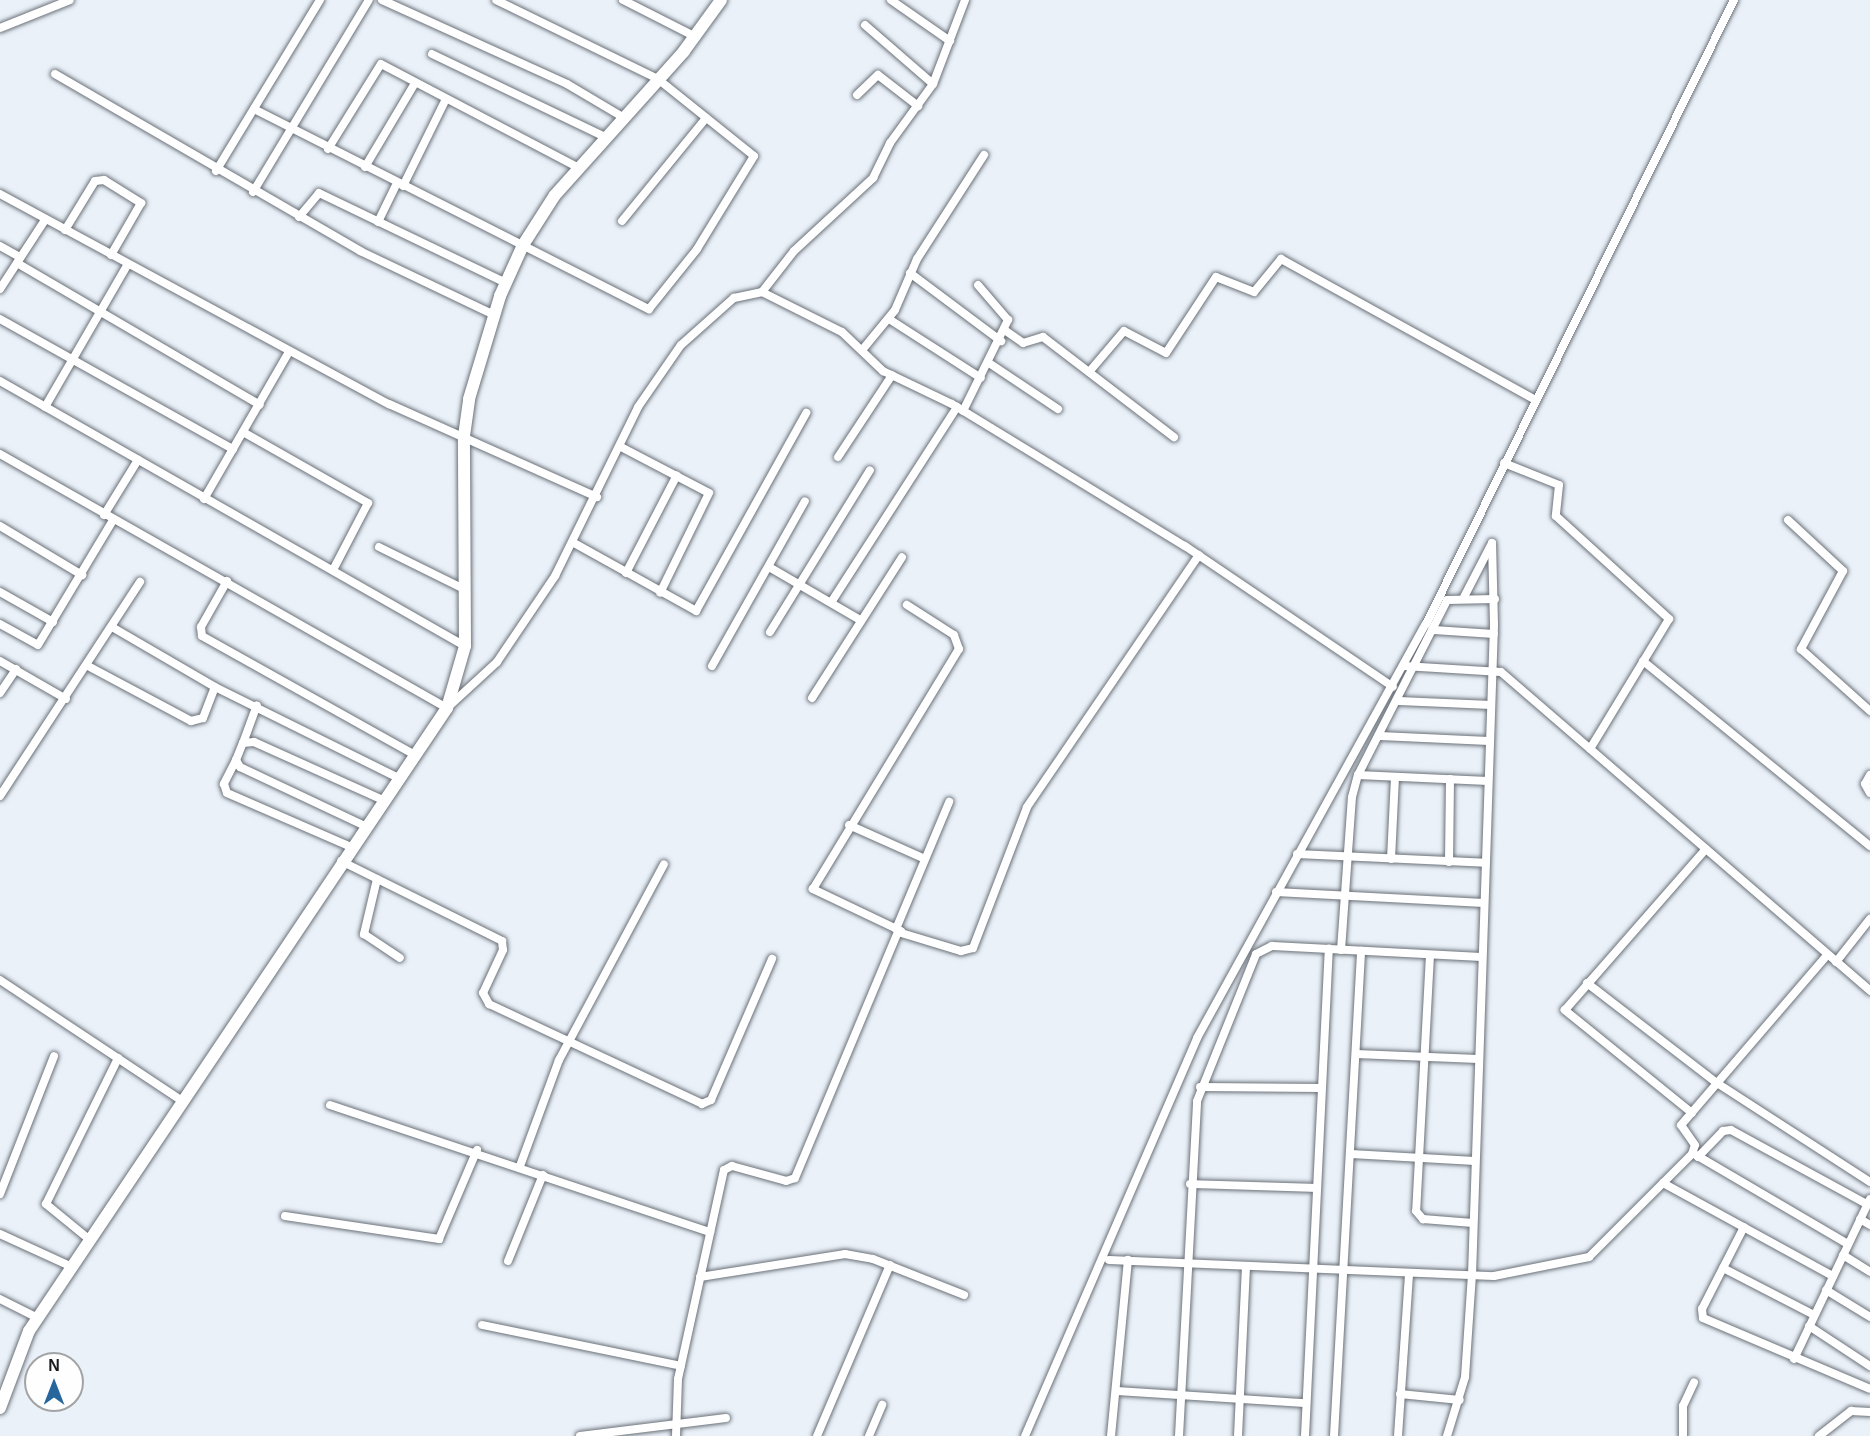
<!DOCTYPE html>
<html>
<head>
<meta charset="utf-8">
<style>
  body { margin:0 }
  #map { position:relative; width:1870px; height:1436px; overflow:hidden; background:#eaf1f9; font-family:Helvetica,sans-serif }
  div>[style] { position:absolute }
  [style*='--x'] { left:calc(var(--x)*1px); top:calc(var(--y)*1px); width:calc(var(--w)*1px); rotate:calc(var(--a)*1deg) }
  .roads { filter:drop-shadow(0 0 2px #6b7178) drop-shadow(0 0 2px #6b7178) }
  .street>* { height:8px; margin:-4px; padding:0 4px; transform-origin:4px; border-radius:4px; background:#fff }
  .secondary>* { height:12px; margin:-6px; padding:0 6px; transform-origin:6px; border-radius:6px; background:#fff }
  span { translate:-50% -50%; white-space:nowrap; text-align:center; line-height:1.15; -webkit-text-stroke:5px #fefefe; paint-order:stroke }
  .north { position:absolute; left:24px; top:1352px; width:60px; height:60px; box-sizing:border-box; background:#fefefe; border:2px solid #a2a3a4; border-radius:50%; rotate:0deg; font-size:16px; font-weight:700; line-height:24px; text-align:center; color:#181b1d }
  .north::after { content:''; display:block; margin:auto; width:21px; height:27px; background:#26669c; clip-path:polygon(50% 0,100% 100%,50% 72%,0 100%) }
</style>
</head>
<body>
<div id="map">
  <div class="roads">
    <div class="street">
      <div style="--x:382;--y:0;--w:203;--a:24.4"></div>
      <div style="--x:567;--y:84;--w:63;--a:30.7"></div>
      <div style="--x:623;--y:0;--w:82;--a:26.9"></div>
      <div style="--x:891;--y:0;--w:72;--a:34.8"></div>
      <div style="--x:865;--y:25;--w:90;--a:40.9"></div>
      <div style="--x:0;--y:28;--w:75;--a:-21.8"></div>
      <div style="--x:432;--y:54;--w:190;--a:25.6"></div>
      <div style="--x:55;--y:74;--w:353;--a:30.1"></div>
      <div style="--x:360;--y:251;--w:148;--a:25.5"></div>
      <div style="--x:857;--y:95;--w:29;--a:-44"></div>
      <div style="--x:878;--y:75;--w:51;--a:37.8"></div>
      <div style="--x:254;--y:109;--w:443;--a:26.9"></div>
      <div style="--x:649;--y:309;--w:77;--a:-51.3"></div>
      <div style="--x:697;--y:249;--w:109;--a:-58.5"></div>
      <div style="--x:754;--y:156;--w:123;--a:-141.3"></div>
      <div style="--x:658;--y:79;--w:180;--a:-154"></div>
      <div style="--x:328;--y:149;--w:100;--a:-58.1"></div>
      <div style="--x:381;--y:64;--w:221;--a:27.7"></div>
      <div style="--x:365;--y:167;--w:98;--a:-59.2"></div>
      <div style="--x:216;--y:171;--w:200;--a:-58.7"></div>
      <div style="--x:403;--y:186;--w:95;--a:-63.7"></div>
      <div style="--x:253;--y:192;--w:224;--a:-58.9"></div>
      <div style="--x:0;--y:194;--w:442;--a:28.4"></div>
      <div style="--x:389;--y:404;--w:228;--a:24.1"></div>
      <div style="--x:299;--y:217;--w:31;--a:-50"></div>
      <div style="--x:319;--y:193;--w:208;--a:25.7"></div>
      <div style="--x:622;--y:221;--w:133;--a:-50.8"></div>
      <div style="--x:378;--y:222;--w:43;--a:-64"></div>
      <div style="--x:65;--y:230;--w:57;--a:-58.5"></div>
      <div style="--x:95;--y:181;--w:9;--a:-6"></div>
      <div style="--x:104;--y:180;--w:44;--a:31.9"></div>
      <div style="--x:141;--y:203;--w:60;--a:120"></div>
      <div style="--x:0;--y:246;--w:23;--a:29"></div>
      <div style="--x:17;--y:263;--w:281;--a:30.3"></div>
      <div style="--x:910;--y:273;--w:114;--a:36.8"></div>
      <div style="--x:0;--y:289;--w:82;--a:-56.9"></div>
      <div style="--x:762;--y:292;--w:52;--a:-52"></div>
      <div style="--x:794;--y:251;--w:108;--a:-42.7"></div>
      <div style="--x:873;--y:178;--w:39;--a:-64"></div>
      <div style="--x:890;--y:143;--w:73;--a:-53.9"></div>
      <div style="--x:933;--y:84;--w:90;--a:-69.1"></div>
      <div style="--x:0;--y:319;--w:267;--a:29.2"></div>
      <div style="--x:889;--y:319;--w:109;--a:32.7"></div>
      <div style="--x:1006;--y:331;--w:21;--a:35"></div>
      <div style="--x:1023;--y:343;--w:21;--a:-17"></div>
      <div style="--x:1043;--y:337;--w:165;--a:37.4"></div>
      <div style="--x:863;--y:349;--w:50;--a:-50.6"></div>
      <div style="--x:895;--y:310;--w:56;--a:-66.7"></div>
      <div style="--x:917;--y:259;--w:124;--a:-57.2"></div>
      <div style="--x:989;--y:363;--w:83;--a:33.7"></div>
      <div style="--x:1089;--y:372;--w:54;--a:-49.5"></div>
      <div style="--x:1124;--y:331;--w:47;--a:27.6"></div>
      <div style="--x:1166;--y:353;--w:91;--a:-56.7"></div>
      <div style="--x:1216;--y:277;--w:41;--a:21.5"></div>
      <div style="--x:1254;--y:292;--w:43;--a:-50.7"></div>
      <div style="--x:1281;--y:259;--w:291;--a:29"></div>
      <div style="--x:0;--y:381;--w:535;--a:29.68"></div>
      <div style="--x:45;--y:407;--w:165;--a:-59.9"></div>
      <div style="--x:963;--y:411;--w:102;--a:-63.7"></div>
      <div style="--x:1008;--y:320;--w:46;--a:-130.6"></div>
      <div style="--x:243;--y:432;--w:144;--a:29.6"></div>
      <div style="--x:368;--y:503;--w:76;--a:117.6"></div>
      <div style="--x:621;--y:447;--w:99;--a:27.6"></div>
      <div style="--x:709;--y:493;--w:111;--a:116.1"></div>
      <div style="--x:0;--y:454;--w:514;--a:29.61"></div>
      <div style="--x:447;--y:708;--w:68;--a:-42.6"></div>
      <div style="--x:497;--y:662;--w:104;--a:-56"></div>
      <div style="--x:555;--y:576;--w:188;--a:-63.8"></div>
      <div style="--x:638;--y:407;--w:75;--a:-55.3"></div>
      <div style="--x:681;--y:345;--w:71;--a:-41.6"></div>
      <div style="--x:734;--y:298;--w:29;--a:-12"></div>
      <div style="--x:762;--y:292;--w:89;--a:26.6"></div>
      <div style="--x:842;--y:332;--w:57;--a:43.6"></div>
      <div style="--x:883;--y:371;--w:76;--a:25.6"></div>
      <div style="--x:952;--y:404;--w:273;--a:31.4"></div>
      <div style="--x:1185;--y:546;--w:251;--a:34.1"></div>
      <div style="--x:838;--y:457;--w:98;--a:-56.6"></div>
      <div style="--x:1504;--y:463;--w:59;--a:21.8"></div>
      <div style="--x:1559;--y:485;--w:31;--a:96"></div>
      <div style="--x:1556;--y:516;--w:153;--a:42.3"></div>
      <div style="--x:1669;--y:619;--w:152;--a:121.3"></div>
      <div style="--x:204;--y:499;--w:170;--a:-60"></div>
      <div style="--x:104;--y:515;--w:65;--a:-58.3"></div>
      <div style="--x:1788;--y:520;--w:75;--a:42.8"></div>
      <div style="--x:1843;--y:571;--w:89;--a:118.3"></div>
      <div style="--x:1801;--y:649;--w:93;--a:41.9"></div>
      <div style="--x:0;--y:526;--w:96;--a:30.9"></div>
      <div style="--x:574;--y:543;--w:140;--a:29.1"></div>
      <div style="--x:696;--y:611;--w:227;--a:-60.9"></div>
      <div style="--x:379;--y:547;--w:97;--a:26.3"></div>
      <div style="--x:769;--y:567;--w:105;--a:30.2"></div>
      <div style="--x:626;--y:573;--w:110;--a:-62.5"></div>
      <div style="--x:227;--y:581;--w:53;--a:119.5"></div>
      <div style="--x:201;--y:627;--w:9;--a:84"></div>
      <div style="--x:202;--y:636;--w:244;--a:29.2"></div>
      <div style="--x:0;--y:592;--w:61;--a:29.5"></div>
      <div style="--x:832;--y:601;--w:231;--a:-57.2"></div>
      <div style="--x:0;--y:624;--w:43;--a:28.9"></div>
      <div style="--x:38;--y:645;--w:146;--a:-59"></div>
      <div style="--x:1434;--y:630;--w:60;--a:3.8"></div>
      <div style="--x:770;--y:632;--w:190;--a:-58.3"></div>
      <div style="--x:0;--y:661;--w:76;--a:29.9"></div>
      <div style="--x:1643;--y:661;--w:293;--a:39.2"></div>
      <div style="--x:88;--y:666;--w:117;--a:28.1"></div>
      <div style="--x:191;--y:721;--w:12;--a:-14"></div>
      <div style="--x:203;--y:718;--w:33;--a:-69"></div>
      <div style="--x:215;--y:687;--w:119;--a:-149.8"></div>
      <div style="--x:712;--y:666;--w:189;--a:-60.6"></div>
      <div style="--x:1404;--y:666;--w:97;--a:3.5"></div>
      <div style="--x:1501;--y:672;--w:488;--a:40.8"></div>
      <div style="--x:215;--y:687;--w:204;--a:26.4"></div>
      <div style="--x:0;--y:693;--w:29;--a:-56"></div>
      <div style="--x:812;--y:698;--w:167;--a:-57.4"></div>
      <div style="--x:1399;--y:701;--w:92;--a:2.5"></div>
      <div style="--x:1380;--y:736;--w:109;--a:2.6"></div>
      <div style="--x:243;--y:743;--w:40;--a:-69.8"></div>
      <div style="--x:236;--y:760;--w:27;--a:117"></div>
      <div style="--x:224;--y:784;--w:9;--a:72"></div>
      <div style="--x:227;--y:793;--w:135;--a:23.5"></div>
      <div style="--x:1358;--y:775;--w:130;--a:2.6"></div>
      <div style="--x:1870;--y:775;--w:10;--a:119"></div>
      <div style="--x:1865;--y:784;--w:10;--a:61"></div>
      <div style="--x:0;--y:796;--w:256;--a:-56.8"></div>
      <div style="--x:849;--y:825;--w:83;--a:24.1"></div>
      <div style="--x:365;--y:826;--w:138;--a:-154.7"></div>
      <div style="--x:240;--y:767;--w:8;--a:-120"></div>
      <div style="--x:236;--y:760;--w:18;--a:-68"></div>
      <div style="--x:243;--y:743;--w:11;--a:-5"></div>
      <div style="--x:254;--y:742;--w:141;--a:24.2"></div>
      <div style="--x:1297;--y:854;--w:188;--a:2.7"></div>
      <div style="--x:1391;--y:859;--w:82;--a:-87.2"></div>
      <div style="--x:341;--y:861;--w:180;--a:26.4"></div>
      <div style="--x:502;--y:941;--w:9;--a:84"></div>
      <div style="--x:503;--y:950;--w:47;--a:114.9"></div>
      <div style="--x:483;--y:993;--w:13;--a:61"></div>
      <div style="--x:489;--y:1004;--w:235;--a:25.1"></div>
      <div style="--x:702;--y:1104;--w:10;--a:-24"></div>
      <div style="--x:711;--y:1100;--w:154;--a:-66.6"></div>
      <div style="--x:1449;--y:862;--w:83;--a:-89.3"></div>
      <div style="--x:377;--y:879;--w:57;--a:103.3"></div>
      <div style="--x:364;--y:934;--w:43;--a:33.7"></div>
      <div style="--x:1276;--y:892;--w:208;--a:3"></div>
      <div style="--x:896;--y:929;--w:138;--a:-67.3"></div>
      <div style="--x:901;--y:931;--w:98;--a:-154.5"></div>
      <div style="--x:813;--y:889;--w:281;--a:-58.7"></div>
      <div style="--x:959;--y:649;--w:15;--a:-110"></div>
      <div style="--x:954;--y:635;--w:56;--a:-147.4"></div>
      <div style="--x:1341;--y:950;--w:153;--a:-85.9"></div>
      <div style="--x:1352;--y:797;--w:23;--a:-75"></div>
      <div style="--x:1358;--y:775;--w:196;--a:-63"></div>
      <div style="--x:1447;--y:600;--w:48;--a:-1.2"></div>
      <div style="--x:1430;--y:955;--w:256;--a:93.1"></div>
      <div style="--x:1416;--y:1211;--w:11;--a:49"></div>
      <div style="--x:1423;--y:1219;--w:50;--a:4.6"></div>
      <div style="--x:1836;--y:962;--w:55;--a:-51.7"></div>
      <div style="--x:0;--y:980;--w:219;--a:33.6"></div>
      <div style="--x:1587;--y:983;--w:164;--a:37.6"></div>
      <div style="--x:1717;--y:1083;--w:182;--a:32.9"></div>
      <div style="--x:1356;--y:1054;--w:122;--a:2.3"></div>
      <div style="--x:1200;--y:1087;--w:121;--a:0.5"></div>
      <div style="--x:330;--y:1105;--w:401;--a:18.5"></div>
      <div style="--x:1692;--y:1113;--w:164;--a:-141"></div>
      <div style="--x:1565;--y:1010;--w:214;--a:-48.8"></div>
      <div style="--x:1351;--y:1154;--w:124;--a:3.2"></div>
      <div style="--x:1696;--y:1155;--w:176;--a:30.4"></div>
      <div style="--x:1698;--y:1157;--w:36;--a:-46"></div>
      <div style="--x:1723;--y:1131;--w:8;--a:-7"></div>
      <div style="--x:1731;--y:1130;--w:155;--a:28.6"></div>
      <div style="--x:520;--y:1166;--w:113;--a:-69.8"></div>
      <div style="--x:559;--y:1060;--w:222;--a:-61.8"></div>
      <div style="--x:1663;--y:1183;--w:194;--a:28.7"></div>
      <div style="--x:1190;--y:1184;--w:124;--a:1.8"></div>
      <div style="--x:0;--y:1194;--w:148;--a:-68.6"></div>
      <div style="--x:285;--y:1216;--w:156;--a:8.5"></div>
      <div style="--x:439;--y:1239;--w:97;--a:-66.9"></div>
      <div style="--x:1860;--y:1219;--w:12;--a:31"></div>
      <div style="--x:1744;--y:1227;--w:92;--a:117.1"></div>
      <div style="--x:1702;--y:1309;--w:9;--a:84"></div>
      <div style="--x:1703;--y:1318;--w:181;--a:23"></div>
      <div style="--x:0;--y:1234;--w:79;--a:24.6"></div>
      <div style="--x:90;--y:1240;--w:57;--a:-140.7"></div>
      <div style="--x:46;--y:1204;--w:163;--a:-63.7"></div>
      <div style="--x:1843;--y:1255;--w:32;--a:32"></div>
      <div style="--x:1109;--y:1260;--w:385;--a:2.4"></div>
      <div style="--x:1494;--y:1276;--w:97;--a:-11.3"></div>
      <div style="--x:1589;--y:1257;--w:146;--a:-45"></div>
      <div style="--x:1692;--y:1154;--w:9;--a:-72"></div>
      <div style="--x:1695;--y:1145;--w:24;--a:-125"></div>
      <div style="--x:1681;--y:1125;--w:224;--a:-49.3"></div>
      <div style="--x:508;--y:1261;--w:93;--a:-67.9"></div>
      <div style="--x:1723;--y:1268;--w:102;--a:27.3"></div>
      <div style="--x:700;--y:1277;--w:147;--a:-9"></div>
      <div style="--x:845;--y:1254;--w:28;--a:10"></div>
      <div style="--x:873;--y:1259;--w:98;--a:21.6"></div>
      <div style="--x:1826;--y:1290;--w:52;--a:31.5"></div>
      <div style="--x:0;--y:1299;--w:42;--a:26.6"></div>
      <div style="--x:482;--y:1325;--w:203;--a:11.6"></div>
      <div style="--x:1809;--y:1326;--w:73;--a:33.3"></div>
      <div style="--x:1794;--y:1359;--w:177;--a:-64.6"></div>
      <div style="--x:1117;--y:1391;--w:188;--a:3.7"></div>
      <div style="--x:1400;--y:1394;--w:60;--a:5.7"></div>
      <div style="--x:580;--y:1436;--w:147;--a:-7"></div>
      <div style="--x:676;--y:1436;--w:57;--a:-88"></div>
      <div style="--x:678;--y:1379;--w:214;--a:-77.6"></div>
      <div style="--x:724;--y:1170;--w:9;--a:-27"></div>
      <div style="--x:732;--y:1166;--w:56;--a:15.5"></div>
      <div style="--x:786;--y:1181;--w:9;--a:-18"></div>
      <div style="--x:795;--y:1178;--w:267;--a:-67.3"></div>
      <div style="--x:898;--y:932;--w:66;--a:16.8"></div>
      <div style="--x:961;--y:951;--w:12;--a:-14"></div>
      <div style="--x:973;--y:948;--w:151;--a:-69"></div>
      <div style="--x:1027;--y:807;--w:305;--a:-55.7"></div>
      <div style="--x:817;--y:1436;--w:186;--a:-66.9"></div>
      <div style="--x:869;--y:1436;--w:34;--a:-67"></div>
      <div style="--x:1025;--y:1436;--w:434;--a:-66.6"></div>
      <div style="--x:1197;--y:1038;--w:473;--a:-61.1"></div>
      <div style="--x:1426;--y:624;--w:696;--a:-63.73"></div>
      <div style="--x:1111;--y:1436;--w:177;--a:-84.5"></div>
      <div style="--x:1179;--y:1436;--w:335;--a:-86.9"></div>
      <div style="--x:1197;--y:1101;--w:158;--a:-68.1"></div>
      <div style="--x:1256;--y:954;--w:18;--a:-27"></div>
      <div style="--x:1272;--y:946;--w:210;--a:3"></div>
      <div style="--x:1238;--y:1436;--w:170;--a:-87.3"></div>
      <div style="--x:1305;--y:1436;--w:488;--a:-87.2"></div>
      <div style="--x:1334;--y:1436;--w:486;--a:-86.8"></div>
      <div style="--x:1398;--y:1436;--w:163;--a:-86.1"></div>
      <div style="--x:1447;--y:1436;--w:62;--a:-73"></div>
      <div style="--x:1465;--y:1377;--w:102;--a:-86.1"></div>
      <div style="--x:1472;--y:1275;--w:651;--a:-88.06"></div>
      <div style="--x:1494;--y:624;--w:81;--a:-91.4"></div>
      <div style="--x:1492;--y:543;--w:61;--a:117.4"></div>
      <div style="--x:1683;--y:1436;--w:30;--a:-90"></div>
      <div style="--x:1683;--y:1406;--w:26;--a:-65"></div>
      <div style="--x:1819;--y:1436;--w:41;--a:-38"></div>
      <div style="--x:1851;--y:1411;--w:19;--a:3"></div>
    </div>
    <div class="secondary">
      <div style="--x:0;--y:1408;--w:82;--a:-69.4"></div>
      <div style="--x:29;--y:1331;--w:750;--a:-56.14"></div>
      <div style="--x:447;--y:708;--w:65;--a:-73.8"></div>
      <div style="--x:465;--y:646;--w:210;--a:-90.3"></div>
      <div style="--x:464;--y:436;--w:37;--a:-82"></div>
      <div style="--x:469;--y:399;--w:108;--a:-73.2"></div>
      <div style="--x:500;--y:296;--w:56;--a:-65.7"></div>
      <div style="--x:523;--y:245;--w:59;--a:-57.4"></div>
      <div style="--x:555;--y:195;--w:193;--a:-48.1"></div>
      <div style="--x:684;--y:51;--w:63;--a:-54"></div>
    </div>
  </div>
  <div class="north">N</div>
</div>
</body>
</html>
